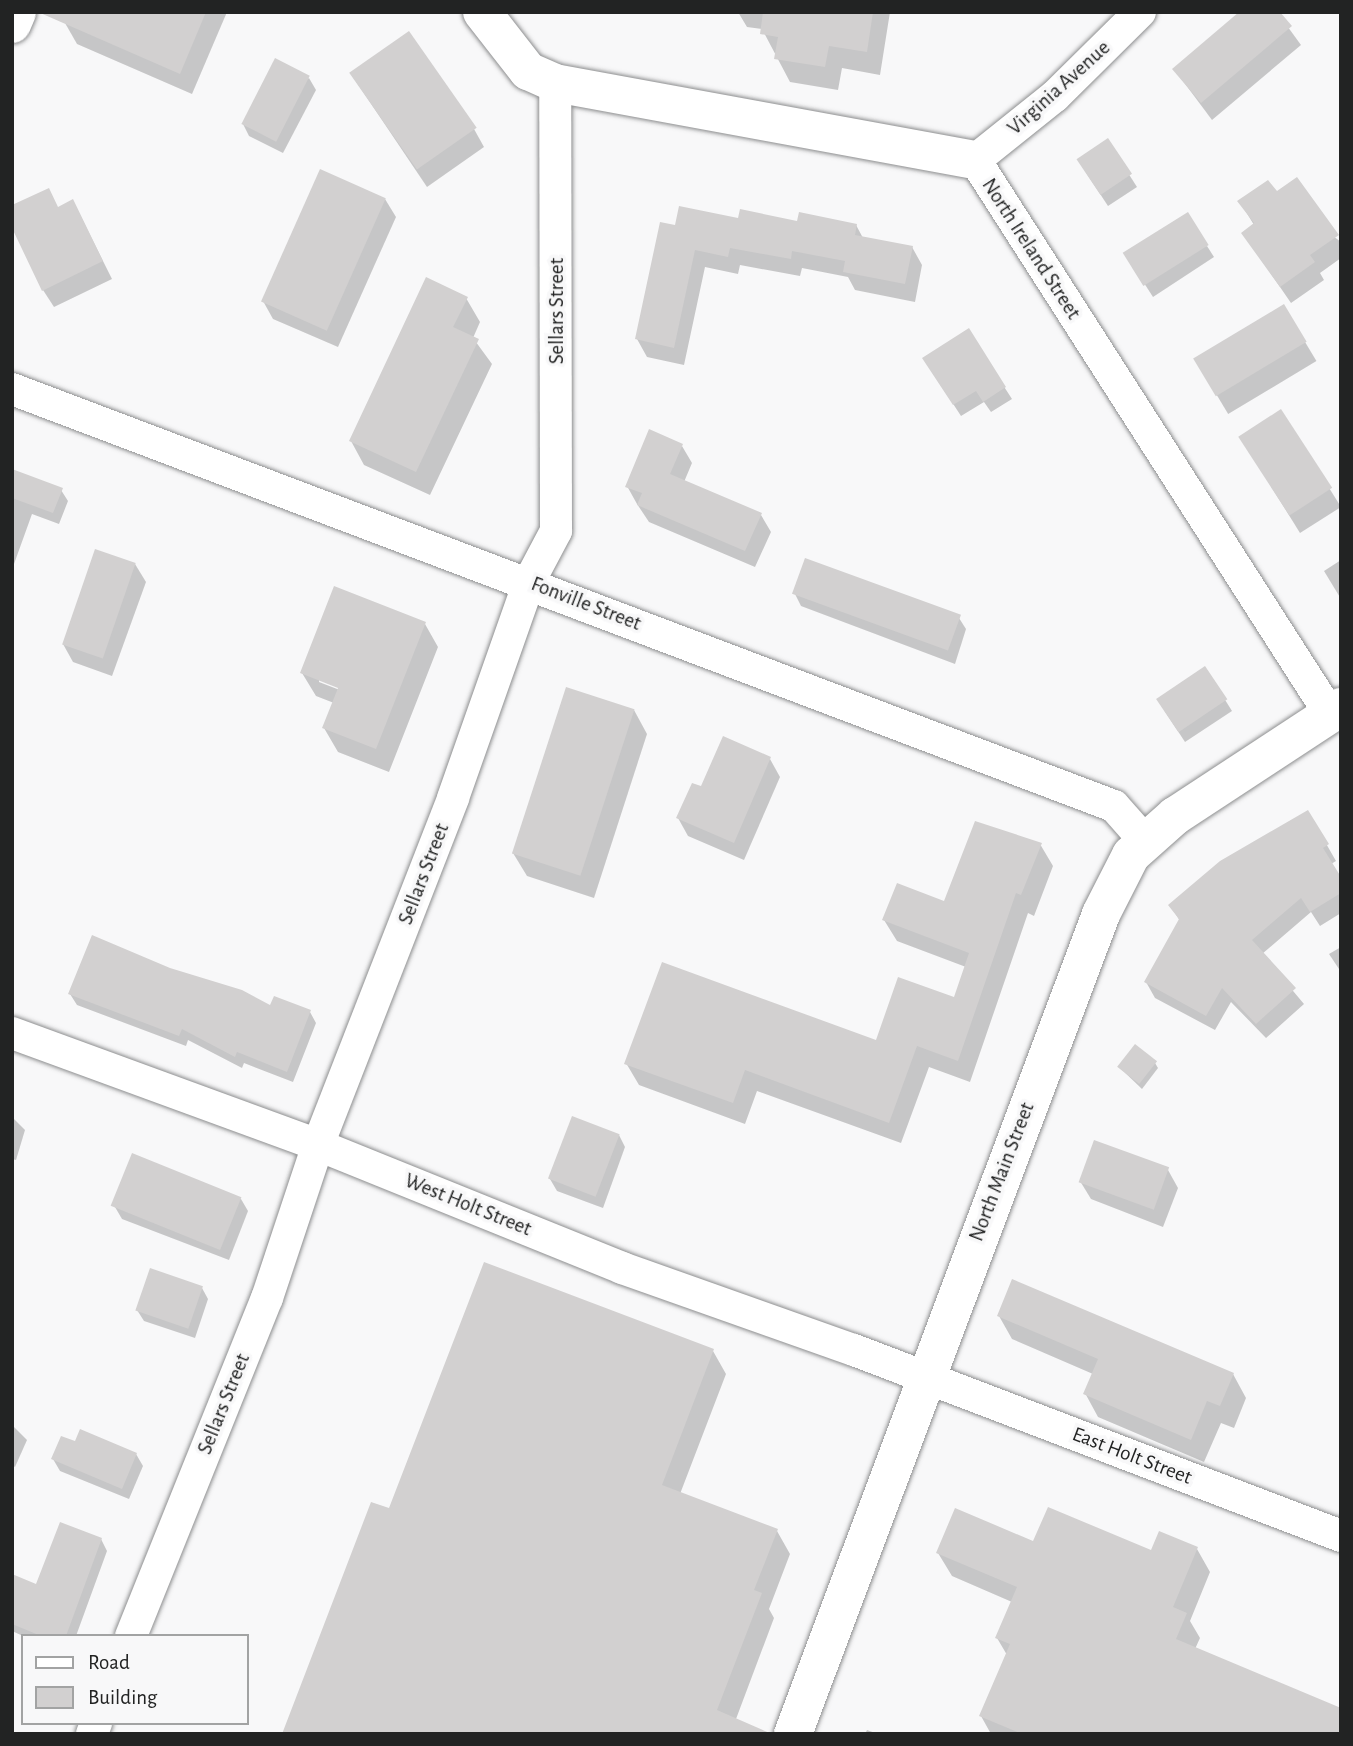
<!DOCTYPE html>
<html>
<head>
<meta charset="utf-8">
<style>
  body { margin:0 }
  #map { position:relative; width:1353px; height:1746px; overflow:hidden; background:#f8f8f9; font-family:"Alegreya Sans",sans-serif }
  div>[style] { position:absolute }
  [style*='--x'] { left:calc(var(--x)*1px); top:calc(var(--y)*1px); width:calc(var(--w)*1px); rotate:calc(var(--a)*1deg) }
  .shadow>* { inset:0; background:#0003; transform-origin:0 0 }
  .building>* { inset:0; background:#d2d0d0; transform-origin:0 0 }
  .roads { filter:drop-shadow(0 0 2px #8d8e8f) drop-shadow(0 0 2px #8d8e8f) }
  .minor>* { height:32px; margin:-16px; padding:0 16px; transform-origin:16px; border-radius:16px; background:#fff }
  .tertiary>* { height:38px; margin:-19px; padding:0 19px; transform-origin:19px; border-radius:19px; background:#fff }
  .primary>* { height:38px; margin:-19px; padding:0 19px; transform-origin:19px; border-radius:19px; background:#fff }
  span { translate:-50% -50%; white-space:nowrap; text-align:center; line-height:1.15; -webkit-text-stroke:7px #f8f8f9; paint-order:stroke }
  .street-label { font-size:21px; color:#222323 }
  .frame { position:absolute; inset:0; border:14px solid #222323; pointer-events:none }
  .legend { position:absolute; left:21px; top:1634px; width:228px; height:91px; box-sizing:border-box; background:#f8f8f9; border:2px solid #a2a3a3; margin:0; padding:9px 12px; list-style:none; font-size:21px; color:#222323 }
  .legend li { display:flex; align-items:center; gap:14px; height:35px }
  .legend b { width:35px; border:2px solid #a2a3a3 }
</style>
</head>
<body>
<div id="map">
  <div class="shadow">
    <div style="clip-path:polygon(70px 12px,227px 12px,192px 94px,77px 44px,65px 23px)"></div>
    <div style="clip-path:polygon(738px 12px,890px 12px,880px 75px,842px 68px,838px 90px,790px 82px,762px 29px,747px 27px)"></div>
    <div style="clip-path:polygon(1277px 12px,1301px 45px,1212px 120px,1174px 69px)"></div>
    <div style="clip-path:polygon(351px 74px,474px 129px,484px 147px,427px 187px)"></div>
    <div style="clip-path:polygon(309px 78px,316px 90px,283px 153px,249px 136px,243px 124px)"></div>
    <div style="clip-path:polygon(1107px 140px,1137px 187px,1108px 206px,1085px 171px)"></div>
    <div style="clip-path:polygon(1277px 194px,1341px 242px,1341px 258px,1320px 273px,1324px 280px,1291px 303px,1243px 233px,1254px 225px,1240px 202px)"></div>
    <div style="clip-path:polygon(385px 199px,396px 217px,338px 347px,273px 319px,263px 301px)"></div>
    <div style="clip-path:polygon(73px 201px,112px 279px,54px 307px,43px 290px,59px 208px)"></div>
    <div style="clip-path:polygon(739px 220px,856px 225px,863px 238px,912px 247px,922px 265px,915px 302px,855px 290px,848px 277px,802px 268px,800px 276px,740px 265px,738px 274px,705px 267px,684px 365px,647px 357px,637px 339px,676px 227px)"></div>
    <div style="clip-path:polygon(1207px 246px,1214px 257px,1153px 297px,1133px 266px)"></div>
    <div style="clip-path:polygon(466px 298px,480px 322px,473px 338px,492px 364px,430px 495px,364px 465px,351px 441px)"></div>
    <div style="left:1284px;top:307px;width:63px;height:103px;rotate:59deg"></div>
    <div style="clip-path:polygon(968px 331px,1012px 399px,991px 412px,984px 402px,961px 416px,931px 370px)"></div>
    <div style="clip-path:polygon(1281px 411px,1341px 507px,1300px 533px,1251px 454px)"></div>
    <div style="clip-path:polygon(682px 446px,692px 463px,684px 482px,761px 515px,771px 532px,755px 567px,649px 522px,637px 504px,627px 486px)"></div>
    <div style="clip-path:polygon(12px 475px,61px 490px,68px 501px,59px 524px,32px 514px,14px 564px)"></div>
    <div style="clip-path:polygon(1341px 560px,1341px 599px,1324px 571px)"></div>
    <div style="clip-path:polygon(135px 564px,146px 582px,112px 676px,73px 662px,63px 644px)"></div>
    <div style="clip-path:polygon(795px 594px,959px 618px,966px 629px,955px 664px,801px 606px)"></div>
    <div style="clip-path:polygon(evenodd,425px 624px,438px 647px,389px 772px,338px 752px,324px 728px,334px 703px,316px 696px,302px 673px,425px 624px,319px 678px,347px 689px,345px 692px,319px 682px,319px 678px)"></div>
    <div style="clip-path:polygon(1205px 668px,1232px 711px,1185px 742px,1164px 710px)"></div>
    <div style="clip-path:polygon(634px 710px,647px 734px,594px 898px,527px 876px,513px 853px)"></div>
    <div style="clip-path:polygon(770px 759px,780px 777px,744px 860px,688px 836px,678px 818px,702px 789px)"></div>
    <div style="clip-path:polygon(1308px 812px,1336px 861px,1331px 864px,1341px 880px,1341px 913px,1320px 926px,1311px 912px,1262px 954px,1304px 1004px,1266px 1038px,1231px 1002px,1215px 1030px,1155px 998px,1146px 982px,1180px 921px,1170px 905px)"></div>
    <div style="clip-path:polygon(1040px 844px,1053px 866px,1034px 916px,1028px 913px,970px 1082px,929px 1067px,901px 1143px,757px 1091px,745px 1124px,639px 1085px,626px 1063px,877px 1042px,955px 999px,966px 967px,897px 941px,884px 920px,945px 903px)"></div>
    <div style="clip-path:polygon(1341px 947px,1341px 972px,1329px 954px)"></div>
    <div style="clip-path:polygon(169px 969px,271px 1008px,310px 1012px,316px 1023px,293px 1082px,244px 1063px,242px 1068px,188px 1040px,186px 1046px,77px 1005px,70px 994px)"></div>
    <div style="clip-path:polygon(1155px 1063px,1158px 1068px,1142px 1089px,1119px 1067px)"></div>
    <div style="clip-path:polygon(12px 1117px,25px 1130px,16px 1160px,12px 1159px)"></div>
    <div style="clip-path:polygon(619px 1135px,625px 1147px,603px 1208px,557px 1191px,550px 1179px)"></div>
    <div style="clip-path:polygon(1168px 1170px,1178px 1188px,1163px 1227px,1091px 1199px,1080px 1181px)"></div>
    <div style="clip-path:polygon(241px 1199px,248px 1211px,229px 1260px,122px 1219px,115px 1207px)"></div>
    <div style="clip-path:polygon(202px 1288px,208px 1299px,195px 1338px,144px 1321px,137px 1310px)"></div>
    <div style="clip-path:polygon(999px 1316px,1233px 1374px,1246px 1398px,1234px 1428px,1221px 1423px,1204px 1462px,1098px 1417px,1085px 1393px,1093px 1374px,1012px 1339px)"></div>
    <div style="clip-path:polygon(713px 1351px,726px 1374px,680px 1494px,777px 1531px,790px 1554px,769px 1609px,774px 1618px,736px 1719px,747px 1734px,390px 1511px)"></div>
    <div style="clip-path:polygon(12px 1425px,27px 1440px,15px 1467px,12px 1465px)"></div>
    <div style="clip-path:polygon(136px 1454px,143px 1466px,129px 1499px,60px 1471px,53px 1459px)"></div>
    <div style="clip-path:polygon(101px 1539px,107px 1551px,76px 1636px,23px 1636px,12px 1631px,12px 1589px,37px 1587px)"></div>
    <div style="clip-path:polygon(1034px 1543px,1152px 1552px,1197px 1549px,1210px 1572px,1190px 1621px,1200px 1638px,1195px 1649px,1341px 1734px,991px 1734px,981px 1716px,1007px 1655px,997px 1638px,1012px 1602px,952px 1576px,938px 1553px)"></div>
    <div style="clip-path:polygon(867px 1730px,878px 1734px,865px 1734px)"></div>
  </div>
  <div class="building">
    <div style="clip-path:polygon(38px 12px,206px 12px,180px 74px)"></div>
    <div style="clip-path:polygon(763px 12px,873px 12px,867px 52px,829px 46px,825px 67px,774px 59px,778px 37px,760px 34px)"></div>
    <div style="clip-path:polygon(1239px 12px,1280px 12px,1292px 26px,1201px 103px,1172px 69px)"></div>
    <div style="left:409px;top:31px;width:118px;height:73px;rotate:55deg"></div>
    <div style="left:275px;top:58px;width:39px;height:74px;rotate:27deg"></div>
    <div style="left:1108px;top:138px;width:43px;height:38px;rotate:56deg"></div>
    <div style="left:320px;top:169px;width:72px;height:145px;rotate:24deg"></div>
    <div style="clip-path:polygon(1297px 177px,1339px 235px,1310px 255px,1315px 262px,1280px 287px,1241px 233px,1254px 223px,1237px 201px,1268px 180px,1277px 191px)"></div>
    <div style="clip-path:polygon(49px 188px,58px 207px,73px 199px,103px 261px,42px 291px,12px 228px,12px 205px)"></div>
    <div style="clip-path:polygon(679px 206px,738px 218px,740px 209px,797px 221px,799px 212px,857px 224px,855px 235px,913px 246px,905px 284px,843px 272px,845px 261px,792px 251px,791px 259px,730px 248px,728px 257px,695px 250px,674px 348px,635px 339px,660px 222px,675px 225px)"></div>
    <div style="left:1188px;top:212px;width:39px;height:77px;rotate:58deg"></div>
    <div style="clip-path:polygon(426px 277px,468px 297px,453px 327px,479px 339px,416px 472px,349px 441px)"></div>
    <div style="left:1284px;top:304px;width:44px;height:106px;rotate:59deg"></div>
    <div style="clip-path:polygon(969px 328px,1006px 387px,983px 402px,976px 391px,953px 405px,922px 358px)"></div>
    <div style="left:1281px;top:409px;width:94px;height:51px;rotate:57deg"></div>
    <div style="clip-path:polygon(649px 429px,683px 444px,670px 474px,762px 513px,745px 551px,637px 505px,642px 493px,625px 487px)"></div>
    <div style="clip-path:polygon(12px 469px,63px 488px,53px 513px,12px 498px)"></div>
    <div style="left:95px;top:549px;width:43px;height:101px;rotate:19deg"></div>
    <div style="left:805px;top:558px;width:166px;height:38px;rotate:20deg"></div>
    <div style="clip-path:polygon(334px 586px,426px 622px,376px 749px,322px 728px,338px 688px,300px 673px)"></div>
    <div style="left:1205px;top:666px;width:40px;height:59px;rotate:56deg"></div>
    <div style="left:566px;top:687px;width:72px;height:175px;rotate:18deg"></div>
    <div style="clip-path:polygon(723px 736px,771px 757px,734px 843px,676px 818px,692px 783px,701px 786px)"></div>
    <div style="clip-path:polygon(1308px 810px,1329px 844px,1323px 848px,1341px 877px,1341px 893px,1310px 912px,1301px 898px,1252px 940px,1296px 988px,1256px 1024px,1222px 988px,1206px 1016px,1144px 982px,1179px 919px,1168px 905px,1220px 861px)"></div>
    <div style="clip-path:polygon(975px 821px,1042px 843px,1021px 895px,1016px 893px,958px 1061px,917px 1046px,889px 1123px,745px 1070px,733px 1103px,624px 1064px,662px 962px,876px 1040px,898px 977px,954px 997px,969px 953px,882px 920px,897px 883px,944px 901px)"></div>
    <div style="clip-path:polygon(92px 935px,170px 968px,242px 990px,270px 1005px,274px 996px,311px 1010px,287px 1072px,237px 1052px,235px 1057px,182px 1029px,179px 1036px,68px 994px)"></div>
    <div style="left:1135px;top:1044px;width:28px;height:29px;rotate:38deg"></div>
    <div style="left:572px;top:1116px;width:51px;height:67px;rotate:21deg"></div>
    <div style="left:1094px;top:1140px;width:80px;height:45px;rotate:20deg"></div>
    <div style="left:132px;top:1153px;width:118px;height:57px;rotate:22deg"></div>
    <div style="clip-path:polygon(484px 1262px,714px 1349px,662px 1485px,778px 1529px,754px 1590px,762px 1593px,717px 1710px,772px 1734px,282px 1734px,371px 1502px,389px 1508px)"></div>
    <div style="left:150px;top:1268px;width:56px;height:45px;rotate:19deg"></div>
    <div style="clip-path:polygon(1012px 1279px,1234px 1373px,1220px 1406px,1207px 1401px,1191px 1440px,1083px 1394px,1098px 1359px,997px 1316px)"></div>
    <div style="clip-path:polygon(80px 1429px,137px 1453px,122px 1489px,51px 1459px,61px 1436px,75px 1441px)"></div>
    <div style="clip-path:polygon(1048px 1507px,1151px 1550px,1159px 1531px,1198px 1547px,1173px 1607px,1187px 1613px,1176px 1639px,1341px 1708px,1341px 1734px,1022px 1734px,979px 1716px,1010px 1644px,995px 1638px,1017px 1587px,936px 1553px,955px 1508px,1033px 1541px)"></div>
    <div style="clip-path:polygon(60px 1522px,102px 1538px,66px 1636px,41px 1636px,12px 1624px,12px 1574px,36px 1584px)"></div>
  </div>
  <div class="roads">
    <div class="minor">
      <div style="--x:1140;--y:12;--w:120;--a:135.3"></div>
      <div style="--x:1055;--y:96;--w:102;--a:141.3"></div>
      <div style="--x:975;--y:160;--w:658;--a:57.35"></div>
      <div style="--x:12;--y:389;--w:1178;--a:20.73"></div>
      <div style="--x:1114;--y:806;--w:47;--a:48.5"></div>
      <div style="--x:12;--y:1033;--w:326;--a:20.1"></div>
      <div style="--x:318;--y:1145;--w:328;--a:22"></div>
      <div style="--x:622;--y:1268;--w:246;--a:19.5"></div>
      <div style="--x:854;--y:1350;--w:521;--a:20.9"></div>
      <div style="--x:131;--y:1636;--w:364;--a:-68.1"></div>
      <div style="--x:267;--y:1298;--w:161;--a:-71.6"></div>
      <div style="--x:318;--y:1145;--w:372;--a:-68.7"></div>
      <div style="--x:453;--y:798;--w:229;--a:-70.6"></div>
      <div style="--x:529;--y:582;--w:58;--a:-62.1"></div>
      <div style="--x:556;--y:531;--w:448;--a:-90.1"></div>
      <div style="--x:92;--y:1734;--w:12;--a:-70"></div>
    </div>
    <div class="tertiary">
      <div style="--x:482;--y:12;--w:75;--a:52.1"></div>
      <div style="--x:528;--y:71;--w:30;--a:24"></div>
      <div style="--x:555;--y:83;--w:427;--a:10.4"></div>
      <div style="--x:793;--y:1734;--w:876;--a:-69.41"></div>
      <div style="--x:1101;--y:914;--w:66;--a:-63"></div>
      <div style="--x:1131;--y:855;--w:59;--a:-41.6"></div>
      <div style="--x:1175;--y:816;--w:199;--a:-33.3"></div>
    </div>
    <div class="primary">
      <div style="--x:12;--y:24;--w:13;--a:-67"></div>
    </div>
  </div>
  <div class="street-label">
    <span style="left:1059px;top:88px;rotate:-42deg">Virginia Avenue</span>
    <span style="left:1031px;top:249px;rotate:57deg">North Ireland Street</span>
    <span style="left:557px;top:311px;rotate:-90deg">Sellars Street</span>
    <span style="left:586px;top:604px;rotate:21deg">Fonville Street</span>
    <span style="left:424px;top:874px;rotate:-69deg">Sellars Street</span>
    <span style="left:1002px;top:1172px;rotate:-69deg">North Main Street</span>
    <span style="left:468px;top:1205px;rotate:22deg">West Holt Street</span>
    <span style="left:224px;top:1404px;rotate:-68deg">Sellars Street</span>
    <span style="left:1132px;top:1456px;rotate:21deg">East Holt Street</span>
  </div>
  <div class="frame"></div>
  <ul class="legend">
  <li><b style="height:9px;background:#fff"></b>Road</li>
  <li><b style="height:19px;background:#d2d0d0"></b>Building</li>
  </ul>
</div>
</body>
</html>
